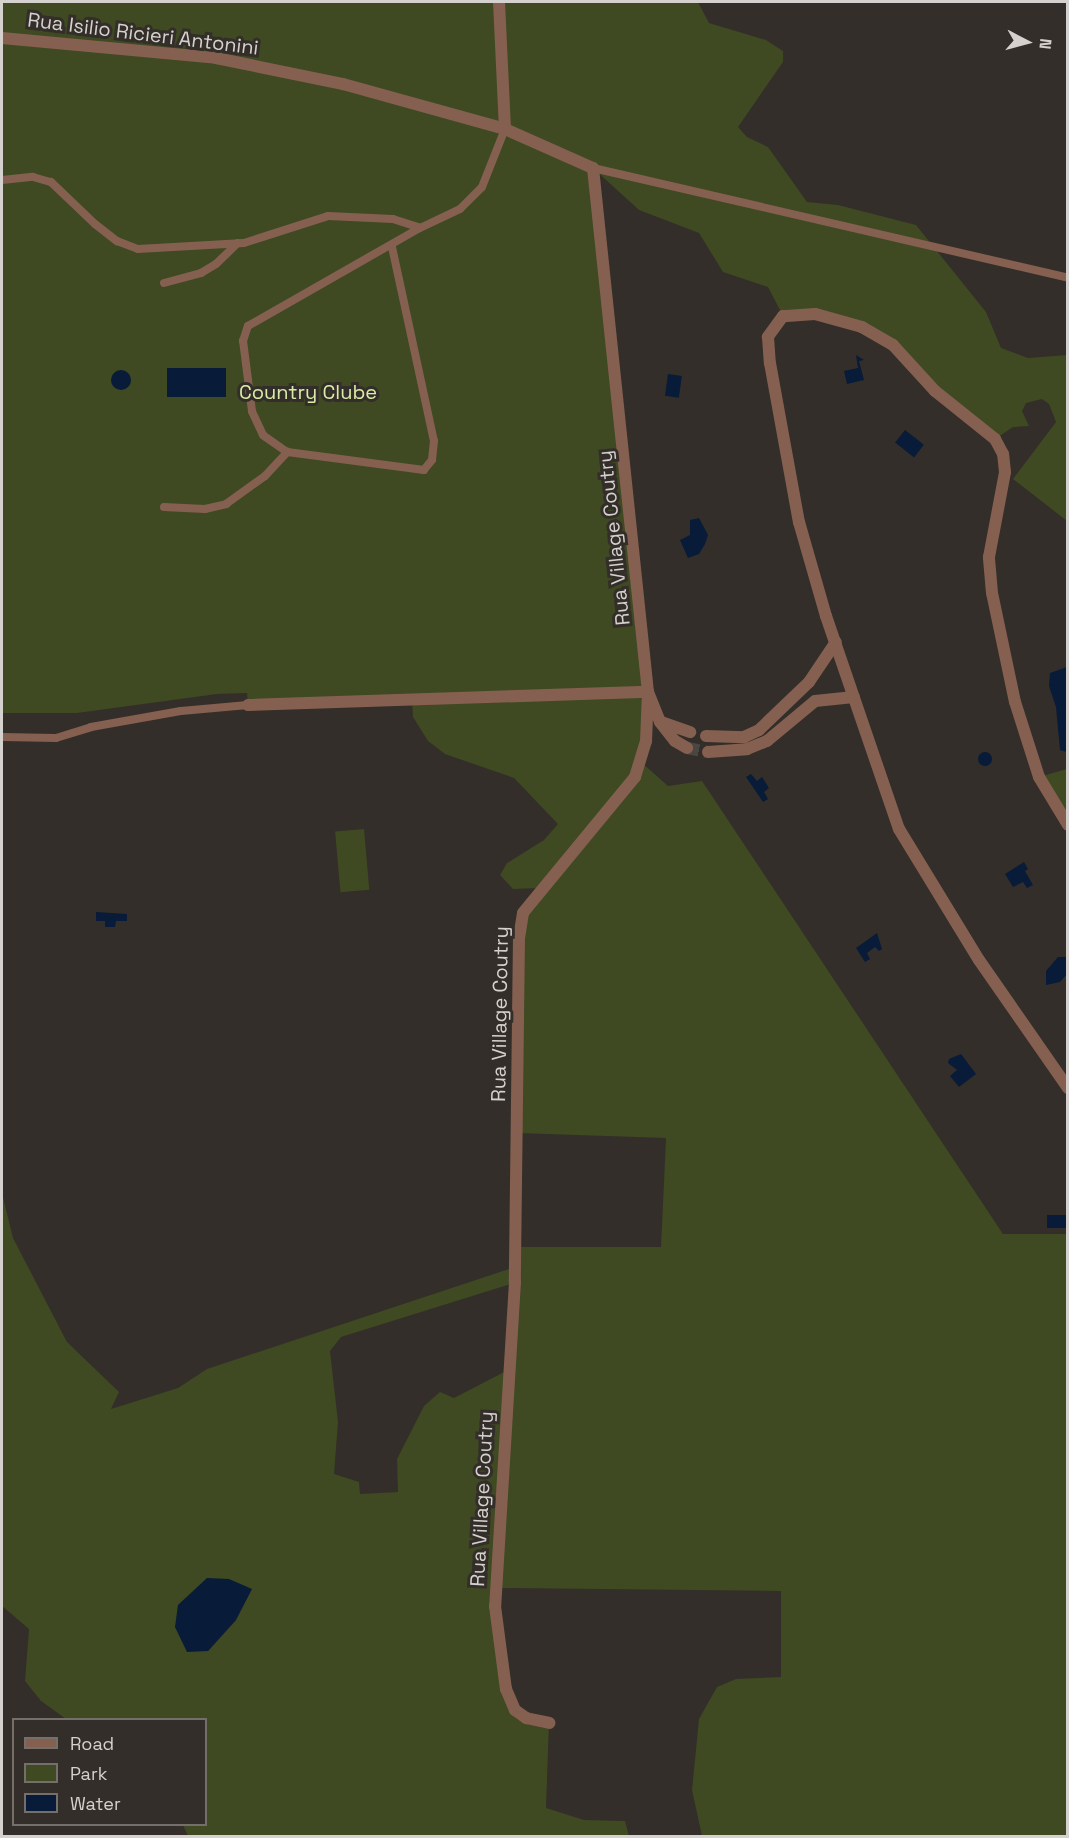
<!DOCTYPE html>
<html>
<head>
<meta charset="utf-8">
<style>
  body { margin:0 }
  #map { position:relative; width:1069px; height:1838px; overflow:hidden; background:#332e29; font-family:"Space Grotesk",sans-serif }
  div>[style] { position:absolute }
  [style*='--x'] { left:calc(var(--x)*1px); top:calc(var(--y)*1px); width:calc(var(--w)*1px); rotate:calc(var(--a)*1deg) }
  .green>* { inset:0; background:#3f4922; transform-origin:0 0 }
  .water>* { inset:0; background:#081b38; transform-origin:0 0 }
  .round { border-radius:50% }
  .minor-tunnel>* { height:12px; margin-top:-6px; transform-origin:0; background:repeating-linear-gradient(90deg,#4b4642 0 12px,transparent 0 18px) }
  .service>* { height:8px; margin:-4px; padding:0 4px; transform-origin:4px; border-radius:4px; background:#856050 }
  .minor>* { height:12px; margin:-6px; padding:0 6px; transform-origin:6px; border-radius:6px; background:#856050 }
  span { translate:-50% -50%; white-space:nowrap; text-align:center; line-height:1.15; -webkit-text-stroke:6px #332e29; paint-order:stroke }
  .street-label { font-size:20px; color:#d5d1ce }
  .park-label { font-size:20px; color:#d9eca7 }
  .frame { position:absolute; inset:0; border:3px solid #d5d1ce; pointer-events:none }
  .legend { position:absolute; left:12px; top:1718px; width:195px; height:108px; box-sizing:border-box; background:#332e29; border:2px solid #746f6b; margin:0; padding:8px 10px; list-style:none; font-size:18px; color:#d5d1ce }
  .legend li { display:flex; align-items:center; gap:12px; height:30px }
  .legend b { width:30px; border:2px solid #746f6b }
  .north { position:absolute; left:997px; top:12px; width:60px; height:60px; -webkit-text-stroke:4px #332e29; paint-order:stroke; rotate:96deg; font-size:16px; font-weight:700; line-height:24px; text-align:center; color:#d5d1ce }
  .north::after { content:''; display:block; margin:auto; width:21px; height:27px; background:#d5d1ce; clip-path:polygon(50% 0,100% 100%,50% 72%,0 100%) }
</style>
</head>
<body>
<div id="map">
  <div class="green">
    <div style="clip-path:polygon(evenodd,2px 2px,698px 2px,709px 23px,766px 40px,783px 51px,783px 62px,738px 127px,747px 137px,768px 147px,807px 202px,838px 205px,916px 225px,986px 312px,1001px 348px,1028px 358px,1067px 355px,1067px 521px,1013px 479px,1056px 422px,1049px 404px,1042px 399px,1026px 403px,1022px 411px,1029px 426px,1013px 427px,995px 439px,893px 345px,815px 314px,783px 316px,768px 287px,723px 272px,699px 233px,639px 210px,594px 169px,644px 635px,641px 762px,668px 786px,702px 781px,1003px 1234px,1067px 1234px,1067px 1836px,702px 1836px,692px 1790px,699px 1719px,717px 1687px,736px 1679px,781px 1677px,781px 1591px,497px 1588px,515px 1710px,549px 1723px,546px 1808px,584px 1820px,625px 1821px,629px 1836px,188px 1836px,183px 1825px,206px 1824px,206px 1720px,66px 1719px,41px 1701px,25px 1681px,29px 1629px,2px 1606px,2px 1193px,13px 1238px,67px 1342px,119px 1392px,111px 1409px,178px 1388px,207px 1369px,515px 1267px,516px 1247px,661px 1247px,666px 1138px,517px 1133px,519px 937px,540px 888px,513px 889px,500px 875px,507px 863px,544px 840px,558px 824px,514px 778px,445px 754px,428px 741px,413px 717px,412px 700px,248px 705px,247px 693px,217px 694px,77px 713px,2px 713px,2px 2px,514px 1283px,510px 1369px,454px 1398px,440px 1392px,424px 1406px,397px 1459px,398px 1492px,360px 1494px,359px 1482px,334px 1474px,338px 1422px,330px 1351px,341px 1337px,514px 1283px,2px 2px,207px 1578px,236px 1620px,208px 1651px,207px 1578px)"></div>
    <div style="clip-path:polygon(1067px 769px,1067px 825px,1039px 777px)"></div>
    <div style="left:364px;top:829px;width:61px;height:29px;rotate:85deg"></div>
  </div>
  <div class="water">
    <div style="clip-path:polygon(856px 355px,864px 360px,859px 361px,864px 380px,847px 384px,844px 371px,858px 368px)"></div>
    <div style="left:167px;top:368px;width:59px;height:29px"></div>
    <div class="round" style="left:111px;top:370px;width:20px;height:20px"></div>
    <div style="left:668px;top:374px;width:14px;height:22px;rotate:8deg"></div>
    <div style="left:905px;top:430px;width:24px;height:16px;rotate:38deg"></div>
    <div style="clip-path:polygon(699px 518px,708px 535px,705px 544px,699px 554px,688px 558px,680px 540px,690px 535px,690px 520px)"></div>
    <div style="clip-path:polygon(1067px 667px,1067px 752px,1060px 750px,1056px 707px,1049px 686px,1050px 673px)"></div>
    <div class="round" style="left:978px;top:752px;width:14px;height:14px"></div>
    <div style="clip-path:polygon(751px 774px,757px 781px,762px 777px,769px 788px,764px 792px,768px 799px,763px 802px,746px 777px)"></div>
    <div style="clip-path:polygon(1024px 862px,1028px 869px,1025px 871px,1033px 885px,1027px 888px,1023px 882px,1013px 887px,1005px 874px)"></div>
    <div style="clip-path:polygon(96px 912px,127px 914px,127px 921px,116px 921px,115px 927px,105px 927px,105px 921px,96px 921px)"></div>
    <div style="clip-path:polygon(877px 933px,882px 949px,879px 951px,875px 947px,867px 953px,870px 959px,865px 962px,856px 948px)"></div>
    <div style="clip-path:polygon(1058px 957px,1067px 957px,1067px 974px,1060px 982px,1046px 985px,1046px 971px)"></div>
    <div style="clip-path:polygon(961px 1054px,976px 1074px,959px 1087px,950px 1076px,957px 1070px,948px 1063px,949px 1059px)"></div>
    <div style="left:1067px;top:1215px;width:13px;height:20px;rotate:90deg"></div>
    <div style="clip-path:polygon(207px 1578px,229px 1579px,252px 1589px,236px 1620px,208px 1651px,187px 1652px,175px 1627px,178px 1605px)"></div>
  </div>
  <div class="minor-tunnel">
    <div style="--x:687;--y:748;--w:21;--a:11"></div>
  </div>
  <div class="service">
    <div style="--x:593;--y:168;--w:488;--a:13"></div>
    <div style="--x:2;--y:180;--w:31;--a:-6"></div>
    <div style="--x:33;--y:177;--w:19;--a:16"></div>
    <div style="--x:51;--y:182;--w:61;--a:43.7"></div>
    <div style="--x:95;--y:224;--w:28;--a:38"></div>
    <div style="--x:117;--y:241;--w:22;--a:21"></div>
    <div style="--x:138;--y:249;--w:106;--a:-3.2"></div>
    <div style="--x:244;--y:243;--w:88;--a:-17.8"></div>
    <div style="--x:328;--y:216;--w:65;--a:2.6"></div>
    <div style="--x:393;--y:219;--w:28;--a:18"></div>
    <div style="--x:392;--y:247;--w:198;--a:77.8"></div>
    <div style="--x:434;--y:441;--w:19;--a:96"></div>
    <div style="--x:432;--y:460;--w:13;--a:129"></div>
    <div style="--x:424;--y:470;--w:138;--a:-172.5"></div>
    <div style="--x:287;--y:452;--w:29;--a:-145"></div>
    <div style="--x:263;--y:435;--w:26;--a:-115"></div>
    <div style="--x:252;--y:411;--w:71;--a:-97.3"></div>
    <div style="--x:243;--y:341;--w:16;--a:-72"></div>
    <div style="--x:248;--y:326;--w:198;--a:-29.7"></div>
    <div style="--x:420;--y:228;--w:44;--a:-25.4"></div>
    <div style="--x:460;--y:209;--w:31;--a:-45"></div>
    <div style="--x:482;--y:187;--w:62;--a:-68.4"></div>
    <div style="--x:164;--y:283;--w:38;--a:-15"></div>
    <div style="--x:201;--y:273;--w:17;--a:-31"></div>
    <div style="--x:216;--y:264;--w:30;--a:-44"></div>
    <div style="--x:164;--y:507;--w:41;--a:2.8"></div>
    <div style="--x:205;--y:509;--w:22;--a:-13"></div>
    <div style="--x:226;--y:504;--w:48;--a:-35.7"></div>
    <div style="--x:265;--y:476;--w:33;--a:-47"></div>
    <div style="--x:2;--y:737;--w:54;--a:1.1"></div>
    <div style="--x:56;--y:738;--w:37;--a:-17"></div>
    <div style="--x:91;--y:727;--w:91;--a:-10.1"></div>
    <div style="--x:181;--y:711;--w:67;--a:-5.1"></div>
  </div>
  <div class="minor">
    <div style="--x:499;--y:2;--w:127;--a:87.3"></div>
    <div style="--x:2;--y:38;--w:215;--a:5.3"></div>
    <div style="--x:216;--y:58;--w:130;--a:11.6"></div>
    <div style="--x:343;--y:84;--w:168;--a:15.5"></div>
    <div style="--x:505;--y:129;--w:96;--a:23.9"></div>
    <div style="--x:593;--y:168;--w:527;--a:84.01"></div>
    <div style="--x:648;--y:692;--w:49;--a:92.3"></div>
    <div style="--x:646;--y:741;--w:38;--a:107"></div>
    <div style="--x:635;--y:777;--w:176;--a:129.5"></div>
    <div style="--x:523;--y:913;--w:24;--a:99"></div>
    <div style="--x:519;--y:937;--w:345;--a:90.7"></div>
    <div style="--x:515;--y:1282;--w:325;--a:93.5"></div>
    <div style="--x:495;--y:1606;--w:84;--a:82.5"></div>
    <div style="--x:506;--y:1689;--w:23;--a:67"></div>
    <div style="--x:515;--y:1710;--w:14;--a:36"></div>
    <div style="--x:526;--y:1718;--w:24;--a:12"></div>
    <div style="--x:248;--y:705;--w:400;--a:-1.9"></div>
    <div style="--x:648;--y:692;--w:32;--a:68"></div>
    <div style="--x:660;--y:722;--w:24;--a:52"></div>
    <div style="--x:675;--y:741;--w:14;--a:30"></div>
    <div style="--x:661;--y:722;--w:31;--a:19"></div>
    <div style="--x:706;--y:736;--w:38;--a:2"></div>
    <div style="--x:744;--y:737;--w:17;--a:-25"></div>
    <div style="--x:759;--y:730;--w:69;--a:-43.8"></div>
    <div style="--x:809;--y:682;--w:48;--a:-56"></div>
    <div style="--x:708;--y:752;--w:39;--a:-4"></div>
    <div style="--x:747;--y:749;--w:22;--a:-22"></div>
    <div style="--x:767;--y:741;--w:62;--a:-39.8"></div>
    <div style="--x:815;--y:701;--w:39;--a:-6"></div>
    <div style="--x:1068;--y:825;--w:56;--a:-121.1"></div>
    <div style="--x:1039;--y:777;--w:79;--a:-107.7"></div>
    <div style="--x:1015;--y:702;--w:111;--a:-101.9"></div>
    <div style="--x:992;--y:593;--w:36;--a:-95"></div>
    <div style="--x:989;--y:557;--w:86;--a:-79.3"></div>
    <div style="--x:1005;--y:472;--w:18;--a:-96"></div>
    <div style="--x:1003;--y:454;--w:17;--a:-118"></div>
    <div style="--x:995;--y:439;--w:77;--a:-141.3"></div>
    <div style="--x:935;--y:391;--w:62;--a:-132.4"></div>
    <div style="--x:893;--y:345;--w:36;--a:-150"></div>
    <div style="--x:862;--y:327;--w:49;--a:-164.5"></div>
    <div style="--x:815;--y:314;--w:32;--a:176"></div>
    <div style="--x:783;--y:316;--w:26;--a:126"></div>
    <div style="--x:768;--y:337;--w:26;--a:86"></div>
    <div style="--x:770;--y:363;--w:162;--a:79.7"></div>
    <div style="--x:799;--y:522;--w:98;--a:74"></div>
    <div style="--x:826;--y:616;--w:225;--a:71.1"></div>
    <div style="--x:899;--y:829;--w:153;--a:58.6"></div>
    <div style="--x:979;--y:960;--w:156;--a:55.2"></div>
  </div>
  <div class="street-label">
    <span style="left:143px;top:34px;rotate:7deg">Rua Isilio Ricieri Antonini</span>
    <span style="left:614px;top:538px;rotate:-96deg">Rua Village Coutry</span>
    <span style="left:500px;top:1014px;rotate:-89deg">Rua Village Coutry</span>
    <span style="left:482px;top:1499px;rotate:-87deg">Rua Village Coutry</span>
  </div>
  <div class="park-label">
    <span style="left:308px;top:392px">Country Clube</span>
  </div>
  <div class="frame"></div>
  <ul class="legend">
  <li><b style="height:8px;background:#856050"></b>Road</li>
  <li><b style="height:16px;background:#3f4922"></b>Park</li>
  <li><b style="height:16px;background:#081b38"></b>Water</li>
  </ul>
  <div class="north">N</div>
</div>
</body>
</html>
